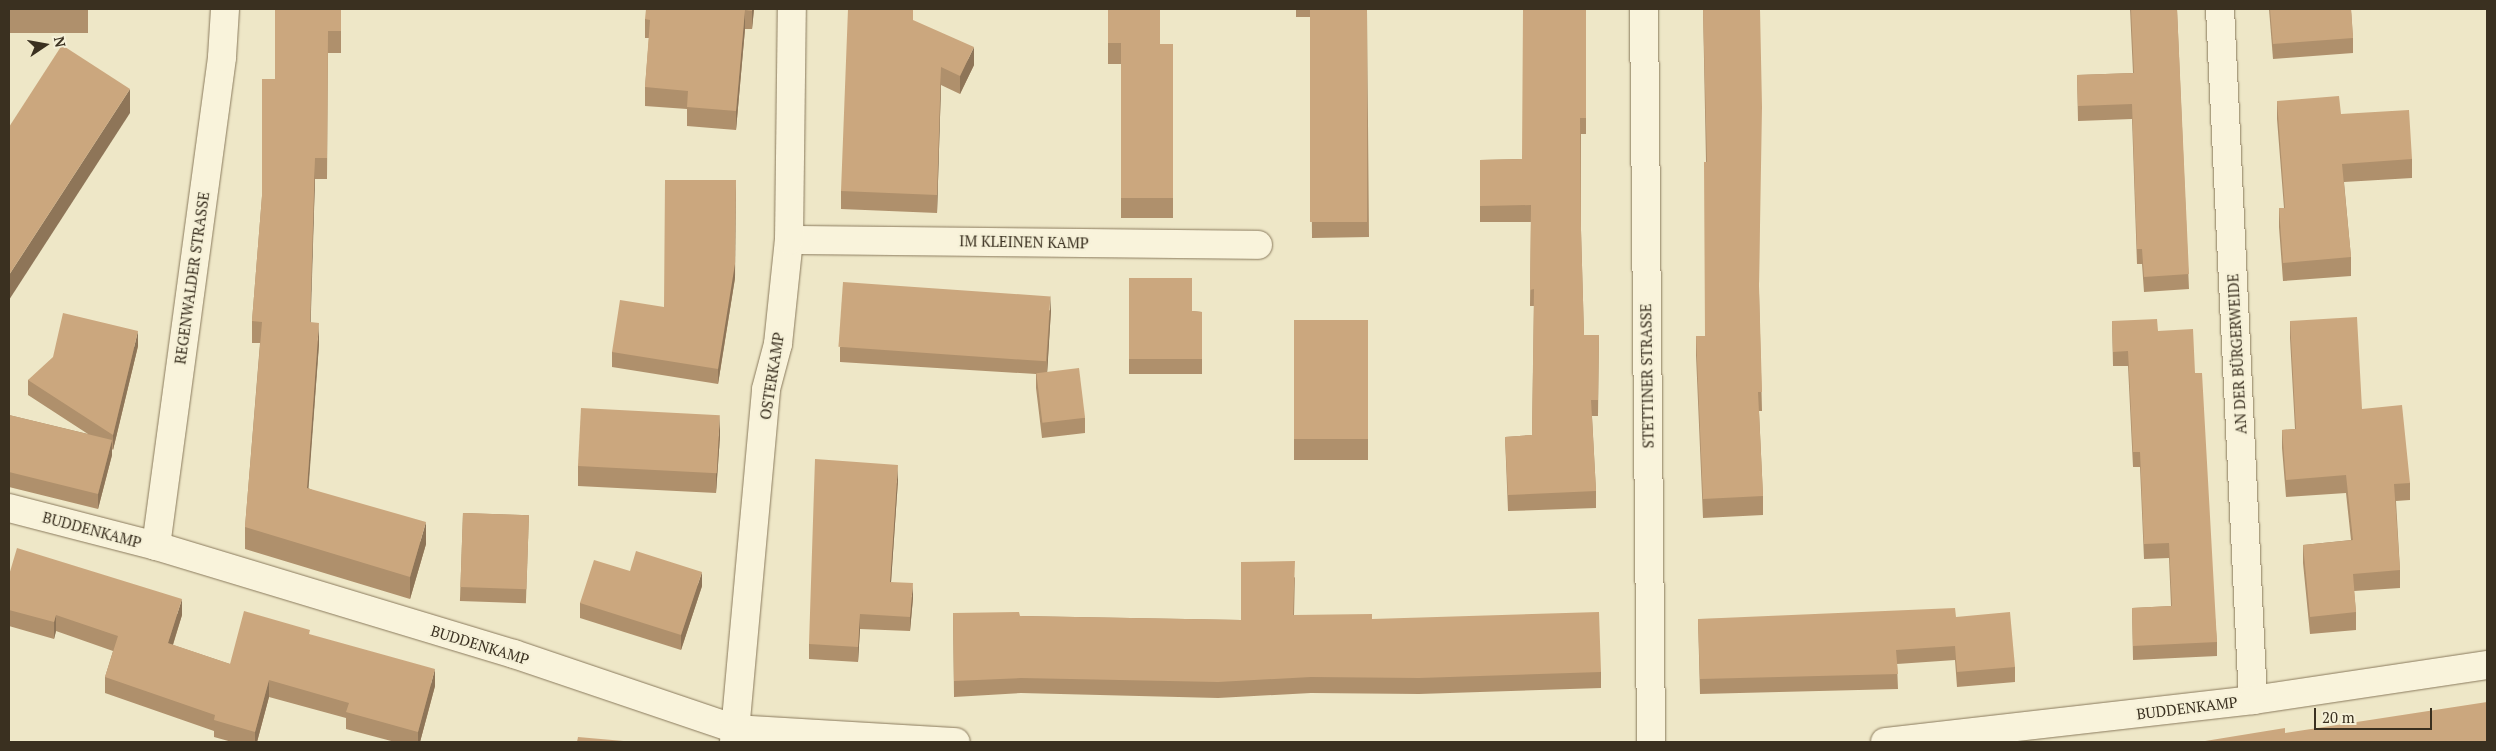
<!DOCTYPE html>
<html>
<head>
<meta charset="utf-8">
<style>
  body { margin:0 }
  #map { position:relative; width:2496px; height:751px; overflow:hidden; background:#eee7c7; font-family:"PT Serif",serif }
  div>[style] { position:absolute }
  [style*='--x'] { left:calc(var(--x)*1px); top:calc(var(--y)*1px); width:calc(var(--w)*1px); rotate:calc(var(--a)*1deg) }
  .roads { filter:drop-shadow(0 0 1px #8a7a5d) drop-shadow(0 0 1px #8a7a5d) }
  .street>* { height:28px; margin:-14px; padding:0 14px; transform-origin:14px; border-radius:14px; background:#f9f3db }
  .wall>* { inset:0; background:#af906c; transform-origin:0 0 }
  .shaded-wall>* { inset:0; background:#8e7558 }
  .building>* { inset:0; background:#cba77e; transform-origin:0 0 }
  span { translate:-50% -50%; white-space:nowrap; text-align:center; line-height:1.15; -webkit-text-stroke:4px #f5f0d7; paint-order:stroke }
  .street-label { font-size:15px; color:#3a3020 }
  .frame { position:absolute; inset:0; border:10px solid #3a3020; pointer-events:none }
  .north { position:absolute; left:20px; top:20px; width:50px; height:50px; -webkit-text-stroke:4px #f5f0d7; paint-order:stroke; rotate:78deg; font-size:14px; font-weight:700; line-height:20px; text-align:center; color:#3a3020 }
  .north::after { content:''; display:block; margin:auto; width:18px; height:22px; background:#3a3020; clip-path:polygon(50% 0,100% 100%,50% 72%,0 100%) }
  .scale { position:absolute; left:2314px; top:708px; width:118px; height:22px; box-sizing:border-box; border:2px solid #3a3020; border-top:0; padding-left:6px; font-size:15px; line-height:18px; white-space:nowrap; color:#3a3020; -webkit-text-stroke:4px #f5f0d7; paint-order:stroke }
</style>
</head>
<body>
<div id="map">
  <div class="roads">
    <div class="street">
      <div style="--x:1644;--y:9;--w:733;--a:89.45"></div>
      <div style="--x:2220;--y:9;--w:692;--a:87.27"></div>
      <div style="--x:789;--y:240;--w:469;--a:0.6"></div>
      <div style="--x:9;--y:508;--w:152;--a:14.5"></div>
      <div style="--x:156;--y:546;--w:374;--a:16.8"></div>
      <div style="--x:514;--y:654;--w:233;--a:18.7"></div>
      <div style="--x:735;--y:729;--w:221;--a:3.4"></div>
      <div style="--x:156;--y:546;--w:493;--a:-82.3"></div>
      <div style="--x:222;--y:57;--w:48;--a:-86.4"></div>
      <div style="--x:734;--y:742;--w:354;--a:-84.8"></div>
      <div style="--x:766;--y:389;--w:47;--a:-75.1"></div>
      <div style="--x:778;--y:344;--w:105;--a:-84"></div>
      <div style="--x:789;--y:240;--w:231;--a:-89.3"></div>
      <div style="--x:1885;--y:742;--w:370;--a:-6.5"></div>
      <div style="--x:2253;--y:700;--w:237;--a:-8.5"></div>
    </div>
  </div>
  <div class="wall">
    <div style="left:9px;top:9px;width:79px;height:24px"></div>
    <div style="clip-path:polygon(341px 9px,341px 53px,328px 53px,327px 179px,315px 179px,310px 322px,319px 344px,308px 488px,426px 544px,410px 599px,245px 549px,245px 527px,260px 343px,252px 343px,252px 321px,262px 196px,275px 79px)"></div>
    <div style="clip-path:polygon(754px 9px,752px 29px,745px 29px,736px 130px,687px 126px,687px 109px,645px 106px,645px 87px,649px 38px,645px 38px,645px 19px)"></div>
    <div style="clip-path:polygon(1108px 9px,1160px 44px,1173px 44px,1173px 218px,1121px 218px,1121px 64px,1108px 64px)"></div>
    <div style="clip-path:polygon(1296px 9px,1367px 9px,1369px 237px,1312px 238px,1310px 17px,1296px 17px)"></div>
    <div style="clip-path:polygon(1586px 9px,1586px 134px,1581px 134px,1581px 230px,1584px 335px,1599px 335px,1598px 416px,1592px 416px,1596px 491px,1596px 508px,1508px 511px,1505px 437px,1532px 435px,1534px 306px,1530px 306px,1531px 222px,1480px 222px,1480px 160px,1522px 159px)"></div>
    <div style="clip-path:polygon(1703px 9px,1760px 9px,1759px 293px,1762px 411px,1759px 411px,1763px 496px,1763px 515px,1703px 518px,1696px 355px,1696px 336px,1705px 336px,1706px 162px)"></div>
    <div style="clip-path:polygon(2130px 9px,2177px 9px,2189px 289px,2144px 292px,2142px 264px,2137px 264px,2132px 119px,2078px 121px,2077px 75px,2133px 73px)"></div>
    <div style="clip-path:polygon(2269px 9px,2351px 9px,2353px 38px,2353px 53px,2273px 59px)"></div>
    <div style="clip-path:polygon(914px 21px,974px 65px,960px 94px,941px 85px,937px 213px,841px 209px,841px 191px)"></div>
    <div style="clip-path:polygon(2277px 101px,2341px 114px,2412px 159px,2412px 178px,2344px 182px,2351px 257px,2351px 276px,2283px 281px,2279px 227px,2279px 208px,2284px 208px,2277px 119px)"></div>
    <div style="clip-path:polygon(735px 278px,718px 384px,612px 367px,612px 352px,664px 307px)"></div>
    <div style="clip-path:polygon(1129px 278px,1192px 311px,1202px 312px,1202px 374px,1129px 374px)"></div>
    <div style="clip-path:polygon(1051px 310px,1047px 372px,1085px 418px,1085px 433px,1042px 438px,1036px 388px,1036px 374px,840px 362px,840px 347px)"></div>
    <div style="left:1294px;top:320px;width:74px;height:140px"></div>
    <div style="clip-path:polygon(2112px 321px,2158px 331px,2195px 373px,2217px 642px,2217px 656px,2133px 660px,2132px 608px,2171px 606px,2169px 558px,2144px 559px,2140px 467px,2133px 467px,2128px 366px,2113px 366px)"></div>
    <div style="clip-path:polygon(2290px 321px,2362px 409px,2410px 483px,2410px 500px,2396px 501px,2400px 570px,2400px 588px,2354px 591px,2356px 612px,2356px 630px,2310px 634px,2303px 563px,2303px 545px,2351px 540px,2346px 493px,2286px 497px,2282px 448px,2282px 430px,2295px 429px,2290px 338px)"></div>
    <div style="clip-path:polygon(138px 346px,113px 450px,112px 449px,112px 455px,98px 509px,9px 487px,9px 415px,88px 434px,28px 395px,28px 380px)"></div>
    <div style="clip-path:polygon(720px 436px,716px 493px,578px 486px,578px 466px)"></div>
    <div style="clip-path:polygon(898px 480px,891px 582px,913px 598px,910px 631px,860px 629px,858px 662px,809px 659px,809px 644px)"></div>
    <div style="left:463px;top:513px;width:66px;height:88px;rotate:2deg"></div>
    <div style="clip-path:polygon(630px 571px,702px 586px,681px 650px,580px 618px,580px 603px)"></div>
    <div style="clip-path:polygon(9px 575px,182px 615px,173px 645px,230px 664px,310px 635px,435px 686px,420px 742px,395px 742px,346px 729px,346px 718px,269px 697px,257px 742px,232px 742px,214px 737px,214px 731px,105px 693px,105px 677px,113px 651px,56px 631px,54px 639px,9px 626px)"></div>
    <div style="clip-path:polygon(1295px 577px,1294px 615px,1372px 619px,1601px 672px,1601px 688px,1419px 694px,1311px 693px,1218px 698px,1021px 693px,954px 697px,953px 613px,1020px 616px,1241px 620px)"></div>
    <div style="clip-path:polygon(1956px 617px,2015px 667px,2015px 682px,1957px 687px,1955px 660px,1897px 664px,1898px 689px,1700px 694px,1698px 619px)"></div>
  </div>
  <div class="shaded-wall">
    <div style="clip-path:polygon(752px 9px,754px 9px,752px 29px)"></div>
    <div style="clip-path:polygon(745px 10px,745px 29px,736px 130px,736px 111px)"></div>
    <div style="clip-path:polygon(974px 47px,974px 65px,960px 94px,960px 76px)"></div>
    <div style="clip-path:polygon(941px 67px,941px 85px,937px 213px,937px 195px)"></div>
    <div style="clip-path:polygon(130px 89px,130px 113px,9px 300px,9px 275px)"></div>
    <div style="clip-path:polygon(315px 158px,315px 179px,310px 344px,310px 322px)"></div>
    <div style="clip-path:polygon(736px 180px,735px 278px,718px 384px,718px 369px)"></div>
    <div style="clip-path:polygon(1051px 295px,1051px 310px,1047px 375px,1047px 360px)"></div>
    <div style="clip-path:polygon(319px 323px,319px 344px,307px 509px,307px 488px)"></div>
    <div style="clip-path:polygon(138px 331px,138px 346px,113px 450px,113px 435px)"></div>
    <div style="clip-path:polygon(720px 415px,720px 436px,716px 493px,716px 473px)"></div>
    <div style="clip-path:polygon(112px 440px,112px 455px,98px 509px,98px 494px)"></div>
    <div style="clip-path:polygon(898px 465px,898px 480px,890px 597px,890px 582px)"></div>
    <div style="clip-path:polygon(426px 522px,426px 544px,410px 599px,410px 577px)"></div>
    <div style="clip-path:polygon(702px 572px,702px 586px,681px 650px,681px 635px)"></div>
    <div style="clip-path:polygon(913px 583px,913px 598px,910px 631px,910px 617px)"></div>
    <div style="clip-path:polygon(182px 599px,182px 615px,168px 660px,168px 643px)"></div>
    <div style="clip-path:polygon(860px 614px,860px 629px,858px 662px,858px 647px)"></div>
    <div style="clip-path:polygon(56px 615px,56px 631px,54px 639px,54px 622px)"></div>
    <div style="clip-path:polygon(435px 669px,435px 686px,420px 742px,418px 742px,418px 732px)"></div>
    <div style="clip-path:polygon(269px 680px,269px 697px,257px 742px,255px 742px,255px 732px)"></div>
  </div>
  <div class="building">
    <div style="clip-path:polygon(275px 9px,341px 9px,341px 31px,328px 31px,327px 158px,315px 158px,310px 322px,319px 323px,307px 488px,426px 522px,410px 577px,245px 527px,262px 322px,252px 321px,262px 196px,262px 79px,275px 79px)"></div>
    <div style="clip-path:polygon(646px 9px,752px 9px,752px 11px,745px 10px,736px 111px,687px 107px,688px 91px,645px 87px,650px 20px,645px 19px)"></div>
    <div style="clip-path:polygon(848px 9px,913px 9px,913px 20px,974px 47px,960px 76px,941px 67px,937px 195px,841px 191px)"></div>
    <div style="clip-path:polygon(1108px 9px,1160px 9px,1160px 44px,1173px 44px,1173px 198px,1121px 198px,1121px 43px,1108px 43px)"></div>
    <div style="left:1310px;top:9px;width:57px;height:213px"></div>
    <div style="clip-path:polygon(1523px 9px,1586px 9px,1586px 118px,1580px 118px,1581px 230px,1584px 335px,1599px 335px,1598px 400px,1591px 400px,1596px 491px,1508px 495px,1505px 437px,1532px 435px,1534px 289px,1530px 290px,1531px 205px,1480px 206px,1480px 160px,1522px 159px)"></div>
    <div style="clip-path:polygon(1703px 9px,1760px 9px,1762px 107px,1759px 286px,1762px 392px,1758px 392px,1763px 496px,1703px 499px,1696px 336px,1705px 336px,1704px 162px,1707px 162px)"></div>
    <div style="clip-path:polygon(2131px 9px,2177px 9px,2189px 274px,2144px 277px,2142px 249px,2137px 249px,2132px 104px,2078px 106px,2077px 75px,2134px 73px)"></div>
    <div style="clip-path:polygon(2270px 9px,2351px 9px,2353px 38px,2273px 44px)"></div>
    <div style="clip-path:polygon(62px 45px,130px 89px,9px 275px,9px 127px)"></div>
    <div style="clip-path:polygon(2339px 96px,2341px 114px,2409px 110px,2412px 159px,2342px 164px,2351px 257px,2283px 263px,2279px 208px,2285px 208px,2277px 101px)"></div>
    <div style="clip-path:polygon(665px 180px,736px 180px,735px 264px,718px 369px,612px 352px,620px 300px,664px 307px)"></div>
    <div style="clip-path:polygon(1129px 278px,1192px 278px,1192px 311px,1202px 312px,1202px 359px,1129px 359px)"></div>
    <div style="left:843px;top:282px;width:208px;height:65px;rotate:4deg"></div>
    <div style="clip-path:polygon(63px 313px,138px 331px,113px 435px,28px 380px,53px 357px)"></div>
    <div style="clip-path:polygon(2357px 317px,2362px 409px,2402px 405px,2410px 483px,2394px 484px,2400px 570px,2353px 574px,2356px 612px,2310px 617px,2303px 545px,2353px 540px,2346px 475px,2286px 480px,2282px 430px,2296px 429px,2290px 321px)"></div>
    <div style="clip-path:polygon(2157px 319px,2158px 331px,2193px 329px,2195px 373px,2202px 373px,2217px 642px,2133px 646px,2132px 608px,2172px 606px,2169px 543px,2144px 544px,2140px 452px,2133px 452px,2128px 351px,2113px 352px,2112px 321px)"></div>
    <div style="left:1294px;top:320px;width:74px;height:119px"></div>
    <div style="left:1079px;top:368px;width:50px;height:43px;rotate:83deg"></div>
    <div style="left:581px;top:408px;width:139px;height:58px;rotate:3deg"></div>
    <div style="clip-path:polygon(9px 415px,112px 440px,98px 494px,9px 472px)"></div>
    <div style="clip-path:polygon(815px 459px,898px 465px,890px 582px,913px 583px,910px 617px,860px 614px,858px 647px,809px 644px)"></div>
    <div style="left:463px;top:513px;width:66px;height:74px;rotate:2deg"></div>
    <div style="clip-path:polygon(17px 548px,182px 599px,168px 643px,230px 664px,244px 611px,310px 630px,309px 634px,435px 669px,418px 732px,346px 712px,349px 703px,269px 680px,255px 732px,214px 720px,215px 715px,105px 677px,118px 636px,56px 615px,54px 622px,9px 610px,9px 575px)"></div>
    <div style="clip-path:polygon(636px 551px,702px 572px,681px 635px,580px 603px,594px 560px,630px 571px)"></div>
    <div style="clip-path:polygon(1295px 561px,1293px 615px,1372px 614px,1372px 619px,1599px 612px,1601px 672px,1419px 678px,1311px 677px,1218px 682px,1021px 678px,954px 681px,953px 613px,1019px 612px,1020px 616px,1241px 620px,1241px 562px)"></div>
    <div style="clip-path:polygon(1955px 608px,1956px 617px,2010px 612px,2015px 667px,1957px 672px,1955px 646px,1896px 650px,1898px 674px,1700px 679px,1698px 619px)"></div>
    <div style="clip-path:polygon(2487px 702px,2487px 742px,2199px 742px,2285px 728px,2285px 733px)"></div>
    <div style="clip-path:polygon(578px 737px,635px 742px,577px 742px)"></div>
  </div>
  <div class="street-label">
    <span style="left:1024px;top:242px;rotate:1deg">IM KLEINEN KAMP</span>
    <span style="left:192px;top:278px;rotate:-82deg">REGENWALDER STRASSE</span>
    <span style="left:2237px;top:354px;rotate:-93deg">AN DER BÜRGERWEIDE</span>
    <span style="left:772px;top:376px;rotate:-81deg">OSTERKAMP</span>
    <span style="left:1647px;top:376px;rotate:-91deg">STETTINER STRASSE</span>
    <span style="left:92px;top:530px;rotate:15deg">BUDDENKAMP</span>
    <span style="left:480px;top:645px;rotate:17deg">BUDDENKAMP</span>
    <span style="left:2187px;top:708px;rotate:-7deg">BUDDENKAMP</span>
  </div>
  <div class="frame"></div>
  <div class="north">N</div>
  <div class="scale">20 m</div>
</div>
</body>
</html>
